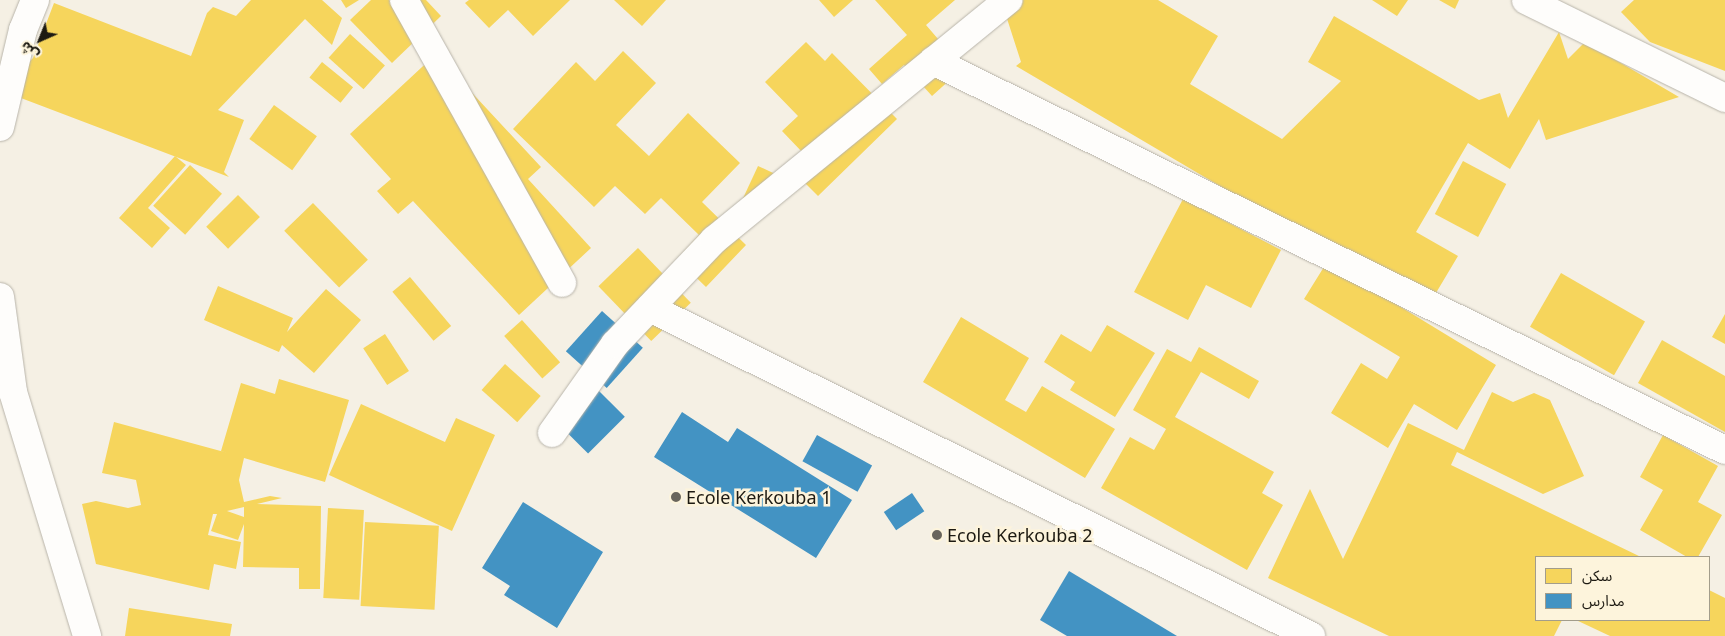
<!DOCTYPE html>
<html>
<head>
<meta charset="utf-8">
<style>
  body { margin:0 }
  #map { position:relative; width:1725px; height:636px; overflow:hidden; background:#f5f0e4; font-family:"Noto Sans","Noto Sans Arabic",sans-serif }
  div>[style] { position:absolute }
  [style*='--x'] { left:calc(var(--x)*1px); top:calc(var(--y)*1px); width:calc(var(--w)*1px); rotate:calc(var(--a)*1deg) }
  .homes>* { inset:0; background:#f6d55c; transform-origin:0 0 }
  .schools>* { inset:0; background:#4393c3; transform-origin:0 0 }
  .roads { filter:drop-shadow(0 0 1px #b8b4aa) drop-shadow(0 0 1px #b8b4aa) }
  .street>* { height:28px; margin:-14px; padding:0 14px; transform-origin:14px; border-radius:14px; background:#fefdfb }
  .secondary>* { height:28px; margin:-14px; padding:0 14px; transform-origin:14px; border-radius:14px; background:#fefdfb }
  .dots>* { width:14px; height:14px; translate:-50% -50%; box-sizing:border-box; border:2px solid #fdf4dc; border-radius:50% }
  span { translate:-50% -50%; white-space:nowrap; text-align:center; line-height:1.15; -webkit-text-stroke:5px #fdf4dc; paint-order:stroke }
  .poi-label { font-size:18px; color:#1d1a12 }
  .left { translate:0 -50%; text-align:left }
  .legend { position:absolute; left:1535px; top:556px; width:175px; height:65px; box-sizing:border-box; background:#fdf4dc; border:1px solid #a39d8b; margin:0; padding:6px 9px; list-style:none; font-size:15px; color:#1d1a12 }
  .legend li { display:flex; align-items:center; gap:10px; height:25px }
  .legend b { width:25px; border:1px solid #a39d8b }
  .north { position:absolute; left:15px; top:15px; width:50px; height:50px; -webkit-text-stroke:4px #fdf4dc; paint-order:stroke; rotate:224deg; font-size:14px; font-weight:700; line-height:20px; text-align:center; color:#1d1a12 }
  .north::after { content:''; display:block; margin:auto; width:18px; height:22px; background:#1d1a12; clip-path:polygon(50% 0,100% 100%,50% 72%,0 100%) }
</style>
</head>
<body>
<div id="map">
  <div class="homes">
    <div style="clip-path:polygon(251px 0,322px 0,342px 18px,332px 45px,305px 19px,218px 110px,244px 120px,224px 172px,229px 177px,13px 95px,5px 87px,33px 58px,54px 3px,191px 56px,207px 13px,213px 7px,236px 16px)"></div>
    <div style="clip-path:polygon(341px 0,359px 0,346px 8px)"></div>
    <div style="clip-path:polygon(371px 0,426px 0,441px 16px,392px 63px,350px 20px)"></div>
    <div style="clip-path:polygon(469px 0,570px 0,533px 36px,508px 10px,489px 28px,465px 3px)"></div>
    <div style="clip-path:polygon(614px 0,666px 0,642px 26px)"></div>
    <div style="clip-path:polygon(819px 0,853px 0,834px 17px)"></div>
    <div style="clip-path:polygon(875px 0,955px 0,926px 25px,963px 68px,932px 96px,904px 65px,882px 84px,869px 69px,907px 35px)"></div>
    <div style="clip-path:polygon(1001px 0,1158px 0,1218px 36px,1190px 84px,1282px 139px,1341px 81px,1308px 62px,1334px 16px,1479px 100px,1500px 93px,1508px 118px,1559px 32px,1568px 59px,1585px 42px,1679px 97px,1546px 140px,1539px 119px,1510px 169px,1468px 143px,1416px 232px,1458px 256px,1427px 308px,1016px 66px,1021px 62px)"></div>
    <div style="clip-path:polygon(1372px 0,1408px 0,1397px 16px)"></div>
    <div style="clip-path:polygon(1439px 0,1459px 0,1455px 9px)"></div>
    <div style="clip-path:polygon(1634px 0,1725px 0,1725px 71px,1650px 42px,1621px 12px)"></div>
    <div style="left:350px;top:34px;width:47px;height:32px;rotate:42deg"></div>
    <div style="clip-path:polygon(806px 42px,825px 61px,832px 53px,897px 119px,818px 196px,790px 168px,804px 154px,782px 131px,798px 116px,765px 82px)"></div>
    <div style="clip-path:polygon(623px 51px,656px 83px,616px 125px,649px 156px,688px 113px,740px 163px,702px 202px,746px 245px,706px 287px,677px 259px,699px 235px,661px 198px,645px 214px,615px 186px,594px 207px,513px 129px,576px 62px,595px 81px)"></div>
    <div style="clip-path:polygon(436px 54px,541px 167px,528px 179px,591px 248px,519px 315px,413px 201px,398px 214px,377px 191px,391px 179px,350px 134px)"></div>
    <div style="left:322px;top:62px;width:40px;height:20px;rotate:39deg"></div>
    <div style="left:274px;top:105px;width:53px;height:42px;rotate:36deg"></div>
    <div style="clip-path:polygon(175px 156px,186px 165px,148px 208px,170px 228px,152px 248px,119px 218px)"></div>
    <div style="left:1463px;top:161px;width:49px;height:60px;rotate:28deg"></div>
    <div style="left:190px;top:165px;width:43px;height:55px;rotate:42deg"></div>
    <div style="left:758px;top:166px;width:31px;height:36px;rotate:25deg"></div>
    <div style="left:238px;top:195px;width:31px;height:45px;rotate:45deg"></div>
    <div style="clip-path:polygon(1183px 199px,1281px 250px,1251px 308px,1206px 285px,1188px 320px,1134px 292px)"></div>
    <div style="left:313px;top:203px;width:79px;height:40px;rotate:46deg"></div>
    <div style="left:638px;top:248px;width:76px;height:55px;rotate:46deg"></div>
    <div style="clip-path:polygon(1327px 262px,1496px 365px,1457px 430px,1414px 404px,1388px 448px,1331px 413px,1361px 363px,1387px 379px,1400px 357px,1304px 299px)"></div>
    <div style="left:1561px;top:273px;width:97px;height:62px;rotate:30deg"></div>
    <div style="left:410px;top:277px;width:64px;height:23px;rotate:50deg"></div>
    <div style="clip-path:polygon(218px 286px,293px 318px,287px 332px,326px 289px,361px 320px,314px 373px,282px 345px,279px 352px,204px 320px)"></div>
    <div style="clip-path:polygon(1725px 314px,1725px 344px,1712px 337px)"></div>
    <div style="clip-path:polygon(961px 317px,1029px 358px,1005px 400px,1026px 412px,1042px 386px,1115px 429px,1085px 478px,923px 382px)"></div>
    <div style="left:522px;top:320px;width:57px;height:24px;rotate:48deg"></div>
    <div style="clip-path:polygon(1107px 325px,1155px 353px,1115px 417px,1070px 390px,1075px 382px,1044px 362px,1061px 334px,1091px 352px)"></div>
    <div style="left:385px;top:334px;width:44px;height:26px;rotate:57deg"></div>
    <div style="clip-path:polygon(1662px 340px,1725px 376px,1725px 432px,1638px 383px)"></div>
    <div style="clip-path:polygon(1199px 347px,1259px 381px,1249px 399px,1201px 372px,1175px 417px,1274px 472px,1262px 493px,1283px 505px,1247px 570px,1101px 488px,1130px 437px,1154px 450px,1166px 429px,1133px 410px,1167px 349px,1191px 362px)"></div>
    <div style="left:505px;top:364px;width:48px;height:35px;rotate:42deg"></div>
    <div style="clip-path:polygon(evenodd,279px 379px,349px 400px,325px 482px,244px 458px,239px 480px,244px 502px,270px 496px,282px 498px,257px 504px,321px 506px,320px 589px,299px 589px,299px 568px,243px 567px,244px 524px,238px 540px,211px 531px,217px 514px,213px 514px,208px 535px,241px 542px,236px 569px,214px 564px,209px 590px,96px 564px,82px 504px,96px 501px,128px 508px,141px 505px,136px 480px,102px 473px,114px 422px,228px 453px,221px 451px,241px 383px,275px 394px,279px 379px,244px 507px,244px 517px,227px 511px,244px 507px)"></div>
    <div style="clip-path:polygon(1492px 392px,1513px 402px,1534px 393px,1550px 400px,1584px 476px,1543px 494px,1457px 452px,1451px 465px,1641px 557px,1536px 557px,1536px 620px,1562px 620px,1554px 636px,1389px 636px,1268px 578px,1310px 489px,1343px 559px,1408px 423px,1464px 450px)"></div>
    <div style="clip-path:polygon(361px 404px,445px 442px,456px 418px,495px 435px,452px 531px,329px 475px)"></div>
    <div style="clip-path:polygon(1663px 435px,1718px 466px,1698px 502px,1722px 515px,1698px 557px,1687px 557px,1640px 530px,1663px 490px,1640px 477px)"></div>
    <div style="left:328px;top:508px;width:36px;height:90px;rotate:3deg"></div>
    <div style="left:365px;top:522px;width:74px;height:84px;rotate:3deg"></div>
    <div style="clip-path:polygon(1709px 590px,1725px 598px,1725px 636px,1610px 636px,1576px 620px,1709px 620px)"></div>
    <div style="clip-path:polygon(129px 608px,232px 624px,230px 636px,125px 636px)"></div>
  </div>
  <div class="schools">
    <div style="left:602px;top:311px;width:55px;height:54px;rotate:42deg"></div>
    <div style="left:593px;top:385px;width:45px;height:52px;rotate:45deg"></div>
    <div style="clip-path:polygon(682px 412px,728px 442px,737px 428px,852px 500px,816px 558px,654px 457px)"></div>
    <div style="left:817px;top:435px;width:63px;height:30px;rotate:29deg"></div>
    <div style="left:912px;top:493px;width:22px;height:34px;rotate:56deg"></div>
    <div style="clip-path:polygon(523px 502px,603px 552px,557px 628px,504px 595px,510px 586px,482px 568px)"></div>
    <div style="clip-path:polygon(1069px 571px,1177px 636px,1067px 636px,1040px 620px)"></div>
  </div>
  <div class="roads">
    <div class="street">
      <div style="--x:404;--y:0;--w:324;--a:60.8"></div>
      <div style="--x:1526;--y:0;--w:222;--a:26.2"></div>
      <div style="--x:933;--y:61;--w:882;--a:26.16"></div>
      <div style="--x:650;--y:308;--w:738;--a:26.39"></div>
      <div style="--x:552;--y:433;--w:109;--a:-54.7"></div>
      <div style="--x:615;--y:344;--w:144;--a:-46.4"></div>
      <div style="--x:714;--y:240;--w:380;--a:-39.2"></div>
    </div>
    <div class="secondary">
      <div style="--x:0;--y:127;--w:100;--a:-76.7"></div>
      <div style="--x:23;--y:30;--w:32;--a:-68"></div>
      <div style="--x:0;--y:297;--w:96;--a:82.2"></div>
      <div style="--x:13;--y:392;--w:255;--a:73.1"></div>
    </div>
  </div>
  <div class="dots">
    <div style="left:676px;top:497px;background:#69655c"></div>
    <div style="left:937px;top:535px;background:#69655c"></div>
  </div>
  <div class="poi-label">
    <span class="left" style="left:686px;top:497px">Ecole Kerkouba 1</span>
    <span class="left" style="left:947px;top:535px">Ecole Kerkouba 2</span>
  </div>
  <ul class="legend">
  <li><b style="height:14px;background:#f6d55c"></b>سكن</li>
  <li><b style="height:14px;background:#4393c3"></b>مدارس</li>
  </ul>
  <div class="north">ش</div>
</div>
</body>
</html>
